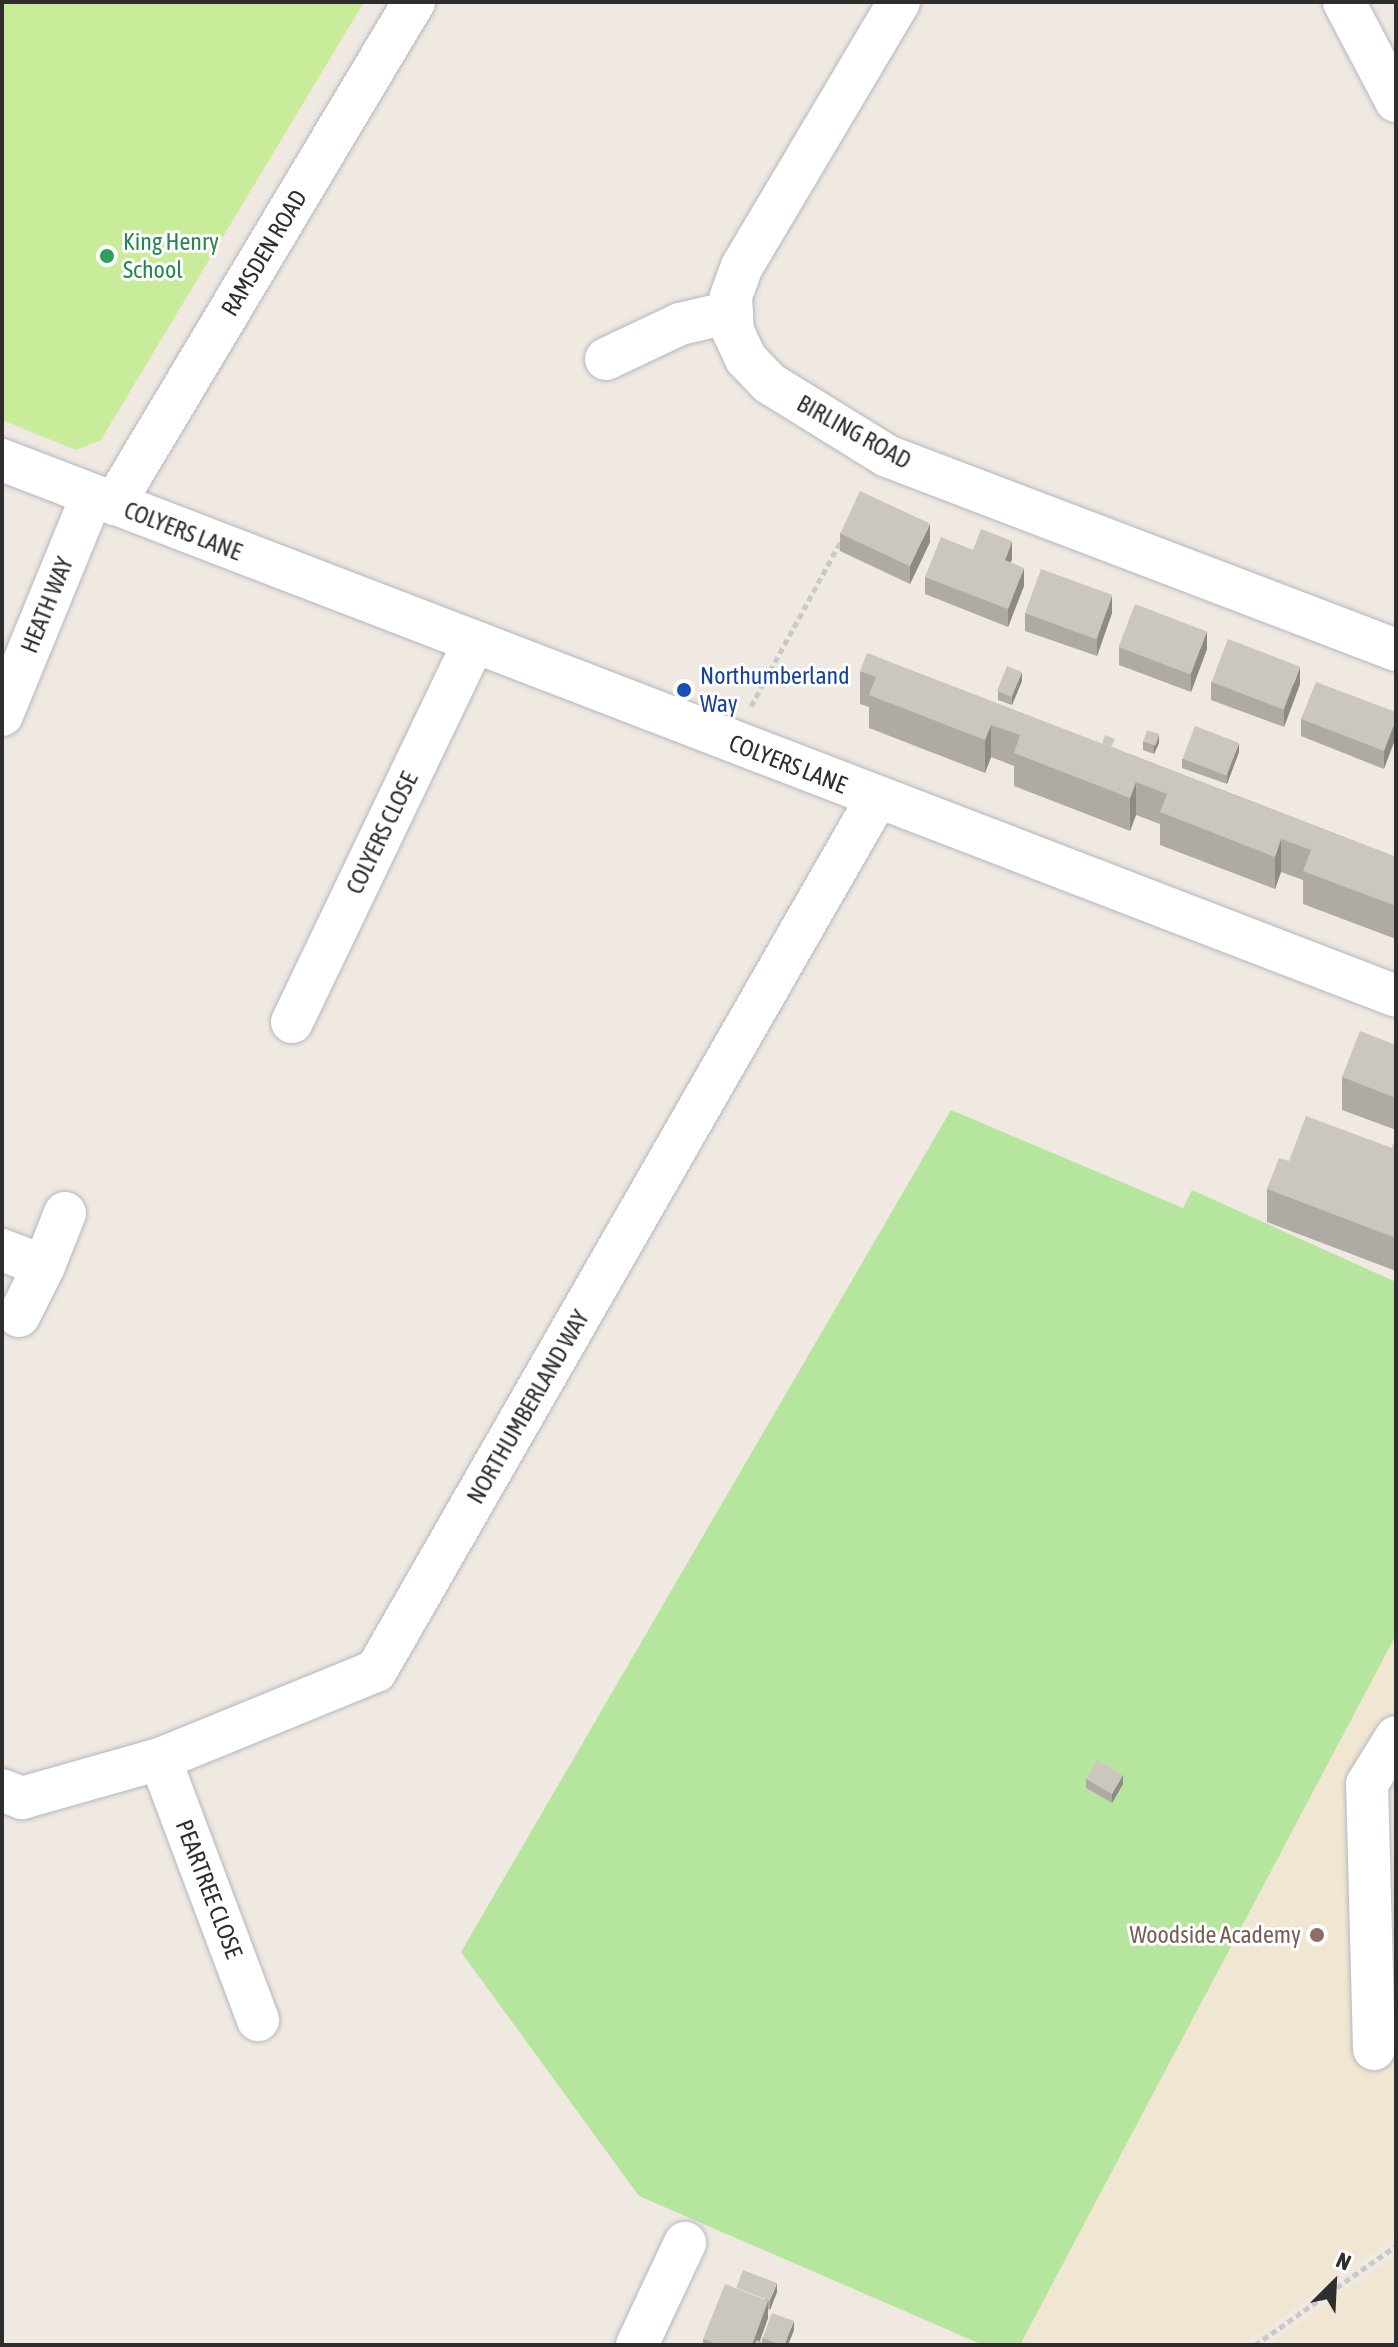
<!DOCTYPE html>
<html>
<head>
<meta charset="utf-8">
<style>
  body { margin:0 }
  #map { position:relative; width:1398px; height:2347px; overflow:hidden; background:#efe9e1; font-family:"Asap Condensed",sans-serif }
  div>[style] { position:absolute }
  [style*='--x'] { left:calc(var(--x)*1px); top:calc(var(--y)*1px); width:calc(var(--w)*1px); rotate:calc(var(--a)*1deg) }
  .education>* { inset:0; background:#f0e6d1 }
  .green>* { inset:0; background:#b6e59e }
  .pitch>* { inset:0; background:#c9ec9a }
  .path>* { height:5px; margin-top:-2.5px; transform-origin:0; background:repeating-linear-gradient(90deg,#c9c9c9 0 6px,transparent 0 10px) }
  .roads { filter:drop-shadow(0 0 2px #b4b7c1) drop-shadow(0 0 2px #b4b7c1) }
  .minor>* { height:42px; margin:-21px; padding:0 21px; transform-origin:21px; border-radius:21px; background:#fff }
  .wall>* { inset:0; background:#afaba4 }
  .shaded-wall>* { inset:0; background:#8e8b86 }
  .building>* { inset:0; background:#cbc7bf; transform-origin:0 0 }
  .dots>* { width:22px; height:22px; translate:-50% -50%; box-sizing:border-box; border:4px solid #fff; border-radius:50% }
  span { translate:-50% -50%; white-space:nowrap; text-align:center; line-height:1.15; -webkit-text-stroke:6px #fff; paint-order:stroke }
  .leisure-label { font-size:24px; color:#27864d }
  .left { translate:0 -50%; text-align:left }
  .street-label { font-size:24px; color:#2e2e2e }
  .transit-label { font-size:24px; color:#164399 }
  .education-label { font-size:24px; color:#785e54 }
  .right { translate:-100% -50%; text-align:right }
  .frame { position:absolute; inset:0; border:4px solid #2e2e2e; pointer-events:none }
  .north { position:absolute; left:1294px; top:2243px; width:80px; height:80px; -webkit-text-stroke:6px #fff; paint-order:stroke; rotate:24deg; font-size:22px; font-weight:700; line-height:32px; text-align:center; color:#2e2e2e }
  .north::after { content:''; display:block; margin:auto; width:28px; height:36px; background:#2e2e2e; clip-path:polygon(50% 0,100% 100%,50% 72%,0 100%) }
</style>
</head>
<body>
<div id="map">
  <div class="education">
    <div style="clip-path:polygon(1396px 1635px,1396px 2235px,1243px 2345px,1020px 2345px)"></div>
    <div style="clip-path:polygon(1396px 2256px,1396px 2345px,1267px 2345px)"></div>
  </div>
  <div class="green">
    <div style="clip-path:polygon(951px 1110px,1183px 1208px,1192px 1190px,1396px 1282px,1396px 1635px,1020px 2345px,983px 2345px,639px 2196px,461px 1952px)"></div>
  </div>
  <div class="pitch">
    <div style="clip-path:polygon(2px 2px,364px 2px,101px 440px,76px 450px,2px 420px)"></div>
  </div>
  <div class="path">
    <div style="--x:751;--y:706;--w:190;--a:-61.4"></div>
    <div style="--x:1255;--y:2345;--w:172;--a:-35.1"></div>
  </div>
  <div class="roads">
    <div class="minor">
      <div style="--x:899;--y:2;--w:307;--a:120.7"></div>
      <div style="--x:742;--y:266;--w:33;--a:110"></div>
      <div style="--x:731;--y:297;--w:34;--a:87"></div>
      <div style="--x:733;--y:331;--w:31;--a:65"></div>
      <div style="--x:746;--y:359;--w:33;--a:46"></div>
      <div style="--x:769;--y:383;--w:139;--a:31.7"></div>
      <div style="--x:887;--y:456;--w:545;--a:20.86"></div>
      <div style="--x:1344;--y:2;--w:112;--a:62.3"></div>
      <div style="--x:606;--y:359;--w:82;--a:-25.3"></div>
      <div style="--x:680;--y:324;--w:53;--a:-13"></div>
      <div style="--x:2;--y:460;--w:1493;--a:21.03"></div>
      <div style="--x:114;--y:504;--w:585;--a:-59.14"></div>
      <div style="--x:2;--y:715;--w:237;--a:-67.7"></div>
      <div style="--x:292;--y:1022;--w:419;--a:-64.4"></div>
      <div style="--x:2;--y:1250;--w:45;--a:20.9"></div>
      <div style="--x:44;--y:1266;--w:56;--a:116.6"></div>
      <div style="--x:44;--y:1266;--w:57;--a:-68.4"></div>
      <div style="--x:160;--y:1759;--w:279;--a:69.4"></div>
      <div style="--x:2;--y:1790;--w:22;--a:22"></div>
      <div style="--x:22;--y:1798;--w:143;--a:-15.8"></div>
      <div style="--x:160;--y:1759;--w:233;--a:-22.2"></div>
      <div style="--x:376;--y:1671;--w:1007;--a:-60.15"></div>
      <div style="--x:1374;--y:2049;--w:265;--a:-91.5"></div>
      <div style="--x:1367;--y:1784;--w:55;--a:-58.3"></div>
      <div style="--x:637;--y:2345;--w:113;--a:-64.8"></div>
    </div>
  </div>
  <div class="wall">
    <div style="clip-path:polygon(840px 533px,930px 542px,910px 584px,840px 551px)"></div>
    <div style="clip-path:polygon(973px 550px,1012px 558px,1011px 563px,1024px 586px,1008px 627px,925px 594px,925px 577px)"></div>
    <div style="clip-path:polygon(1025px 613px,1112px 613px,1097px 656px,1025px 631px)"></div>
    <div style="clip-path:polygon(1119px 647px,1207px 649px,1191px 692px,1119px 665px)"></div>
    <div style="clip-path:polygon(860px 671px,1114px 748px,1396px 857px,1396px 939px,1303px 904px,1303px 880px,1281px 872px,1275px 889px,1160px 845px,1160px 824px,1136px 815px,1130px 831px,1014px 786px,1014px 766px,991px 757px,985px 773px,869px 728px,869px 707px,860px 704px)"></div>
    <div style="clip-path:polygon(1022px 681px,1012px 705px,998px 700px,998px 691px)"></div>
    <div style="clip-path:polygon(1211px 682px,1300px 684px,1284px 727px,1211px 700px)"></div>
    <div style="clip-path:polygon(1396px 712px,1384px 769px,1301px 736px,1301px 719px)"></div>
    <div style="clip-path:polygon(1143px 741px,1159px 743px,1154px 754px,1143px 750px)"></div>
    <div style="clip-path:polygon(1239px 752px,1227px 784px,1182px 768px,1182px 759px)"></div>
    <div style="clip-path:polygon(1396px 1045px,1396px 1130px,1342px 1110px,1342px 1077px)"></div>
    <div style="clip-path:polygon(1396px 1137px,1396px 1271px,1267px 1222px,1267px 1189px,1289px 1161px,1392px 1148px)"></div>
    <div style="clip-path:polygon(1086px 1779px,1123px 1784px,1112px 1803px,1086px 1788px)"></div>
    <div style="clip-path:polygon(777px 2292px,770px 2310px,768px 2309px,768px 2318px,760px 2341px,762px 2342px,762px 2338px,794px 2330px,788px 2345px,703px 2345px,703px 2339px)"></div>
  </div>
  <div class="shaded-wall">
    <div style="clip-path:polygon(930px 524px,930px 542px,910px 584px,910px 566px)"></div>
    <div style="clip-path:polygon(1012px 541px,1012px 558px,1005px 578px,1005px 560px)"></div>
    <div style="clip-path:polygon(1024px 568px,1024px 586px,1008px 627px,1008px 609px)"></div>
    <div style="clip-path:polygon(1112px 595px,1112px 613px,1097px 656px,1097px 639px)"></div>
    <div style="clip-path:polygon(1207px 631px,1207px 649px,1191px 692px,1191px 674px)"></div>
    <div style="clip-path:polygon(1300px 667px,1300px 684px,1284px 727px,1284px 710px)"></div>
    <div style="clip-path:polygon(1022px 672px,1022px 681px,1012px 705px,1012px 696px)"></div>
    <div style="clip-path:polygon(1396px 719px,1396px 737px,1384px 769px,1384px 751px)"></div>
    <div style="clip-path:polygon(991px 725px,991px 757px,985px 773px,985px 740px)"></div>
    <div style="clip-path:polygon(1159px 734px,1159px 743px,1154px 754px,1154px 745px)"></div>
    <div style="clip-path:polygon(1239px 743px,1239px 752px,1227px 784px,1227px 776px)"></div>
    <div style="clip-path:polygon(1136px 782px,1136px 815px,1130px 831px,1130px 798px)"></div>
    <div style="clip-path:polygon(1281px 839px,1281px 872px,1275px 889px,1275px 857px)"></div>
    <div style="clip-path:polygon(1123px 1775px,1123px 1784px,1112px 1803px,1112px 1794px)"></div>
    <div style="clip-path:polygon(777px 2283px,777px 2292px,770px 2310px,770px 2301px)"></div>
    <div style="clip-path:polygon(768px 2301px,768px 2318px,758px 2345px,752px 2345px)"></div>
    <div style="clip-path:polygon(794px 2321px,794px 2330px,788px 2345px,784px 2345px)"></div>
  </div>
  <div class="building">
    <div style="left:860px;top:491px;width:77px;height:47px;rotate:25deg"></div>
    <div style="clip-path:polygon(981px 529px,1012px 541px,1005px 560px,1024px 568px,1008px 609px,925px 577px,941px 537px,973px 550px)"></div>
    <div style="left:1041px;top:569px;width:76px;height:47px;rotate:20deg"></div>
    <div style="left:1135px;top:604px;width:77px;height:46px;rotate:21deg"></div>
    <div style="left:1228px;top:639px;width:77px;height:46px;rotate:21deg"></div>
    <div style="clip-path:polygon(867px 653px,1396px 857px,1396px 906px,1303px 871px,1311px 850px,1281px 839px,1275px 857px,1160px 812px,1167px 794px,1136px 782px,1130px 798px,1014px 753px,1020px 735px,991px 725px,985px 740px,869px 695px,876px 677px,860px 671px)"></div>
    <div style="left:1007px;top:666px;width:16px;height:27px;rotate:22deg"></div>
    <div style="clip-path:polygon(1316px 682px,1396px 712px,1396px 719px,1384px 751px,1301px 719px)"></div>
    <div style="left:1195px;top:726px;width:47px;height:35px;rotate:21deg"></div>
    <div style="left:1147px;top:730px;width:13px;height:12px;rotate:18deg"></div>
    <div style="clip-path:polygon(1105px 735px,1115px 739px,1111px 747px,1102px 744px)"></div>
    <div style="clip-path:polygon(1360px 1031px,1396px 1045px,1396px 1098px,1342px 1077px)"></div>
    <div style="clip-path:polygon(1306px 1116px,1392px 1148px,1396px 1137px,1396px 1238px,1267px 1189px,1279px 1158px,1289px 1161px)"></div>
    <div style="left:1097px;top:1760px;width:30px;height:22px;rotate:30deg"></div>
    <div style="left:743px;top:2270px;width:36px;height:19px;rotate:21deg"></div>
    <div style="clip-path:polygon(725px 2284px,768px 2301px,752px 2345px,720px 2345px,703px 2339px)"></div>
    <div style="left:772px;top:2313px;width:23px;height:27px;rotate:20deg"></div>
    <div style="clip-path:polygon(756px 2340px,770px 2345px,755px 2345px)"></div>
  </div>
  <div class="dots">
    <div style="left:107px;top:256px;background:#2e9e5b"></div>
    <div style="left:684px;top:690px;background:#1a4fb4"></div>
    <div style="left:1317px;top:1935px;background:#8d6e63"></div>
  </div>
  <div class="leisure-label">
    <span class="left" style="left:123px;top:256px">King Henry<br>School</span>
  </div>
  <div class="street-label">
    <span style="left:264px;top:253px;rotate:-59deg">RAMSDEN ROAD</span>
    <span style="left:854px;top:432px;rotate:29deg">BIRLING ROAD</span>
    <span style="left:183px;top:531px;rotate:21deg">COLYERS LANE</span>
    <span style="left:47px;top:605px;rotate:-68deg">HEATH WAY</span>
    <span style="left:788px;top:764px;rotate:21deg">COLYERS LANE</span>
    <span style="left:382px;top:833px;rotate:-64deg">COLYERS CLOSE</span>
    <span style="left:528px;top:1407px;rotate:-60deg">NORTHUMBERLAND WAY</span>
    <span style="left:209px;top:1889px;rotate:69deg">PEARTREE CLOSE</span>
  </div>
  <div class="transit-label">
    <span class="left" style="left:700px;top:690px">Northumberland<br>Way</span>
  </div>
  <div class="education-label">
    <span class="right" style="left:1301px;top:1935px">Woodside Academy</span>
  </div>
  <div class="frame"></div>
  <div class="north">N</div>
</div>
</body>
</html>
